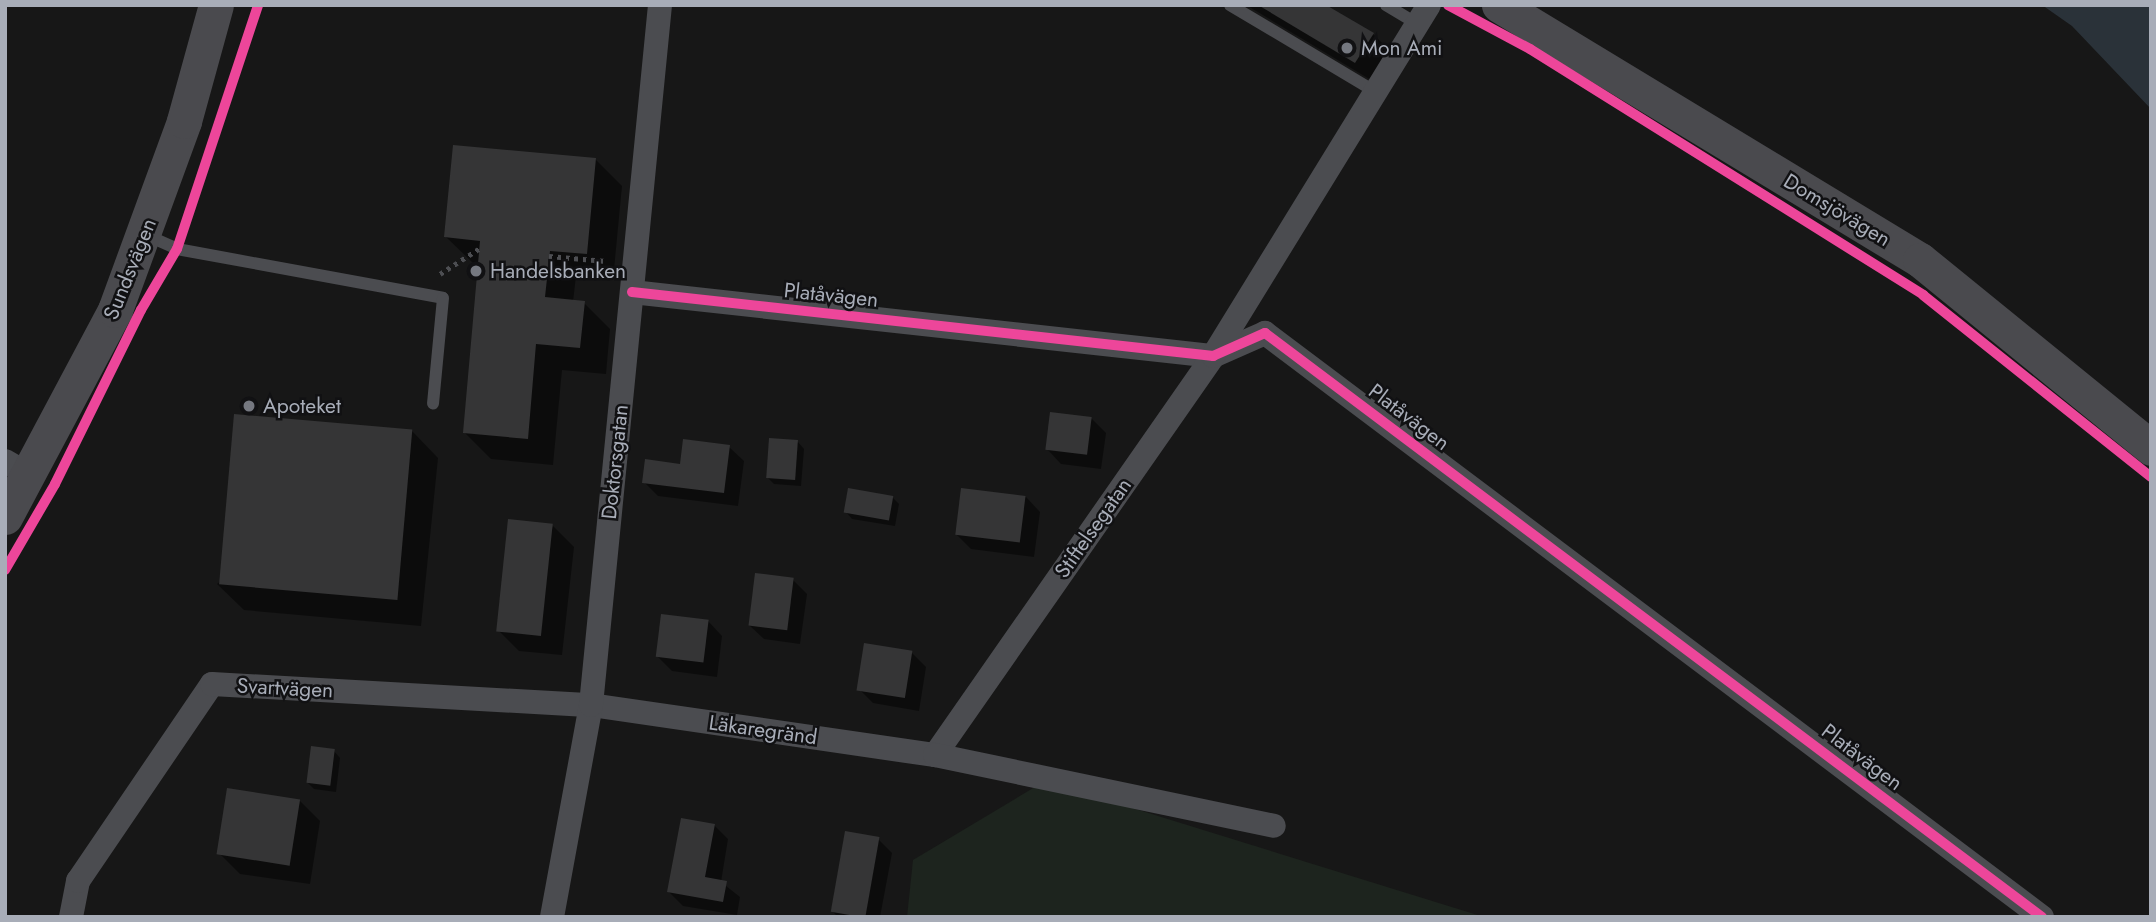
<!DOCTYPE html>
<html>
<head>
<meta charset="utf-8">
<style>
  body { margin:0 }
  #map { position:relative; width:2156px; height:922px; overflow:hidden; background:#171717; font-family:Jost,sans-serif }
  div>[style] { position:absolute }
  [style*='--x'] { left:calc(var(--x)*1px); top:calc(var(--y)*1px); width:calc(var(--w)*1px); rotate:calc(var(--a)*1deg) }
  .green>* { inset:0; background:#1d241e }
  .water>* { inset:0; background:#2a3239 }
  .shadow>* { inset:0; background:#0007 }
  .building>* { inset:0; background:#353536; transform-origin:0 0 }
  .path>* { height:4.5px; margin-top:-2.25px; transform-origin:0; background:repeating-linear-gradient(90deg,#4d4e52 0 3.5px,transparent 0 8.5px) }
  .lane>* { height:12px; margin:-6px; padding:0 6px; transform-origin:6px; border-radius:6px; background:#4b4c50 }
  .street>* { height:24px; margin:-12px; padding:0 12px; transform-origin:12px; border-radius:12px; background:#4b4c50 }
  .secondary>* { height:35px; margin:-17.5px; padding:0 17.5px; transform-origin:17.5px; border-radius:17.5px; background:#4a4a4e }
  .cycleway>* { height:10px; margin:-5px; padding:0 5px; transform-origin:5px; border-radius:5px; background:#ed469a }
  .dots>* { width:19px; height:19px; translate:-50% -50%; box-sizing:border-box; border:4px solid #111113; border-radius:50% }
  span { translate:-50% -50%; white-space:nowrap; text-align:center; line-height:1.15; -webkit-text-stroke:5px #111113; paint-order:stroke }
  .poi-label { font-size:21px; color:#a8adb8 }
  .left { translate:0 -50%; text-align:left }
  .street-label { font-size:21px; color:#a8adb8 }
  .frame { position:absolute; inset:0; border:7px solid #a8adb8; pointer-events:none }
</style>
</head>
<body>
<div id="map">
  <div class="green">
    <div style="clip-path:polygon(1045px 781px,1484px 917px,907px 917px,913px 860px)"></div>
  </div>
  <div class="water">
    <div style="clip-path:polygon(2042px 5px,2151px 5px,2151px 109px,2072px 26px)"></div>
  </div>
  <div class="shadow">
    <div style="clip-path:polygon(1246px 5px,1323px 5px,1373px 34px,1394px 55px,1376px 83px)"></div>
    <div style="clip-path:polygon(595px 159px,622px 186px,613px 280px,576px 276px,573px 302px,584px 303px,610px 329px,606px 374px,562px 370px,553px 465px,491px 459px,465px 433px,480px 264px,473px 263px,446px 237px)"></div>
    <div style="clip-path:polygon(1092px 419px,1106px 433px,1101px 469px,1061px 464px,1047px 449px)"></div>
    <div style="clip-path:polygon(412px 431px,438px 458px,421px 626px,244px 610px,217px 584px)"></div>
    <div style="clip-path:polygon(798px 442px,804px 449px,801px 486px,774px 484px,767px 477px)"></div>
    <div style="clip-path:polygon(729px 447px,744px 461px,738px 506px,658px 496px,644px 482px)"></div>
    <div style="clip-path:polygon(892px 497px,899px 504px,895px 526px,852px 519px,846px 512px)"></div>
    <div style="clip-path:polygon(1026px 497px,1040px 512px,1034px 557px,971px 549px,957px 535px)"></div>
    <div style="clip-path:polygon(553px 526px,574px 547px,562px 655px,519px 651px,498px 630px)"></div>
    <div style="clip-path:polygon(793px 580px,807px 594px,800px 644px,764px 639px,749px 625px)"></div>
    <div style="clip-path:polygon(708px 621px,722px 636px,717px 677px,672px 671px,658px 657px)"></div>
    <div style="clip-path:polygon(911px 652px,926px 667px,919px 711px,873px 703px,859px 689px)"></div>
    <div style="clip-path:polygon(334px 751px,340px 758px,336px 792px,314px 789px,307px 782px)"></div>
    <div style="clip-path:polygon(299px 800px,320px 821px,310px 884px,240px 874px,219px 853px)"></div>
    <div style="clip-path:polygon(714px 825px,728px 839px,721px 882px,740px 897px,737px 915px,683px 906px,669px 892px)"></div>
    <div style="clip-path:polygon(878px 839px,892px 853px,880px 917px,838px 917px,832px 911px)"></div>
  </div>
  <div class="building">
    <div style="clip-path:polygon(1258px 5px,1326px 5px,1374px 33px,1355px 63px)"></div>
    <div style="clip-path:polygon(453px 145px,596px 158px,587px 254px,550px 251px,545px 297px,585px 301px,580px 348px,536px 344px,528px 439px,463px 433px,480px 241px,444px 237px)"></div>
    <div style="left:1050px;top:412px;width:42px;height:38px;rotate:7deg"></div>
    <div style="left:234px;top:414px;width:179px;height:171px;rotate:5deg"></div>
    <div style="left:769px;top:438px;width:29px;height:40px;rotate:4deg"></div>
    <div style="clip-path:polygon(683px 439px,730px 445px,724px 493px,642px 483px,645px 459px,680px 464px)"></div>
    <div style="left:848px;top:488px;width:46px;height:25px;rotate:10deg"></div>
    <div style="left:961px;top:488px;width:65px;height:47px;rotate:7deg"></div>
    <div style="left:508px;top:519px;width:45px;height:113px;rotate:6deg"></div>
    <div style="left:755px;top:573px;width:39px;height:53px;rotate:7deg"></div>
    <div style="left:661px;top:614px;width:48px;height:43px;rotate:7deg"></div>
    <div style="left:864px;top:643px;width:49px;height:48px;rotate:9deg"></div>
    <div style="left:311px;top:746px;width:24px;height:37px;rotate:7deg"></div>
    <div style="left:227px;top:788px;width:74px;height:67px;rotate:9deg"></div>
    <div style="clip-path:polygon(681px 818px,715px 824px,705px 877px,727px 881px,723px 902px,667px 892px)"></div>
    <div style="left:845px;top:831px;width:35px;height:82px;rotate:10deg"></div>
  </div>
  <div class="path">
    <div style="--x:549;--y:256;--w:57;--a:5"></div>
    <div style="--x:440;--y:274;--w:48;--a:-33"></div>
  </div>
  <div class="lane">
    <div style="--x:1230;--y:5;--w:170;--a:30.8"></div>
    <div style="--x:1386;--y:5;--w:37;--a:31"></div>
    <div style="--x:146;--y:235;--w:34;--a:24"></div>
    <div style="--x:177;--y:249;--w:270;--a:10.4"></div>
    <div style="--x:443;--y:298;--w:106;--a:95.4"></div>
  </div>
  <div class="street">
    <div style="--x:632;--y:292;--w:585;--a:6.29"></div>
    <div style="--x:1213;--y:356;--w:57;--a:-23.9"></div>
    <div style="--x:1265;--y:333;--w:972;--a:36.93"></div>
    <div style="--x:5;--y:461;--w:28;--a:30"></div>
    <div style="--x:935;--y:755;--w:486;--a:-55.1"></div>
    <div style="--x:1213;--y:356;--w:412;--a:-58.4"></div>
    <div style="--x:71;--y:917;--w:37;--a:-79"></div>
    <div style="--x:78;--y:881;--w:238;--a:-55.8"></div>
    <div style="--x:212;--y:684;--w:380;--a:3.2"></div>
    <div style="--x:591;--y:705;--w:348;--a:8.3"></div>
    <div style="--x:935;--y:755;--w:346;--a:11.8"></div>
    <div style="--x:552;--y:917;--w:216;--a:-79.6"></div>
    <div style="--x:591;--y:705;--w:703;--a:-84.37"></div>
  </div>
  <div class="secondary">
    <div style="--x:1499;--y:5;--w:492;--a:31.2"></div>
    <div style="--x:1920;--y:260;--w:298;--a:39.1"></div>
    <div style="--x:5;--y:517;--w:234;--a:-62"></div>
    <div style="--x:115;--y:310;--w:201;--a:-69.9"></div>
    <div style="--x:184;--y:121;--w:120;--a:-74.6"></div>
  </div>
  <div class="cycleway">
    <div style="--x:1448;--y:5;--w:93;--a:28.2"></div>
    <div style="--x:1530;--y:49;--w:464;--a:32"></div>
    <div style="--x:1923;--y:295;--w:292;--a:38.6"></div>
    <div style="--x:632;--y:292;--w:585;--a:6.29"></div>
    <div style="--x:1213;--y:356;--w:57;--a:-23.9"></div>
    <div style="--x:1265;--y:333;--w:972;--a:36.93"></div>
    <div style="--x:5;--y:570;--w:99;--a:-59.8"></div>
    <div style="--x:55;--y:484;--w:194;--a:-63.7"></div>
    <div style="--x:141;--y:310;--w:71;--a:-59.5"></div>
    <div style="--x:177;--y:249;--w:257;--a:-71.6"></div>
  </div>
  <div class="dots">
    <div style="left:1347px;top:48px;background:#757880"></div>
    <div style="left:476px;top:271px;background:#757880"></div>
    <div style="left:249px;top:406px;background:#757880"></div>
  </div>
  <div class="poi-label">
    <span class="left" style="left:1361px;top:48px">Mon Ami</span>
    <span class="left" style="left:490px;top:271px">Handelsbanken</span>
    <span class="left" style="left:263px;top:406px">Apoteket</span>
  </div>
  <div class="street-label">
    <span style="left:1837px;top:210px;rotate:31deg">Domsjövägen</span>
    <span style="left:130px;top:269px;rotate:-68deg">Sundsvägen</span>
    <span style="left:831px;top:295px;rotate:6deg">Platåvägen</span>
    <span style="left:1409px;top:417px;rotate:37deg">Platåvägen</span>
    <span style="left:615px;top:462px;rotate:-84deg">Doktorsgatan</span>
    <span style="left:1093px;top:528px;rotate:-55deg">Stiftelsegatan</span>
    <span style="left:285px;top:688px;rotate:3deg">Svartvägen</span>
    <span style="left:763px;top:730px;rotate:8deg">Läkaregränd</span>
    <span style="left:1862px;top:757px;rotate:37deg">Platåvägen</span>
  </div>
  <div class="frame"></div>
</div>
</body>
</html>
